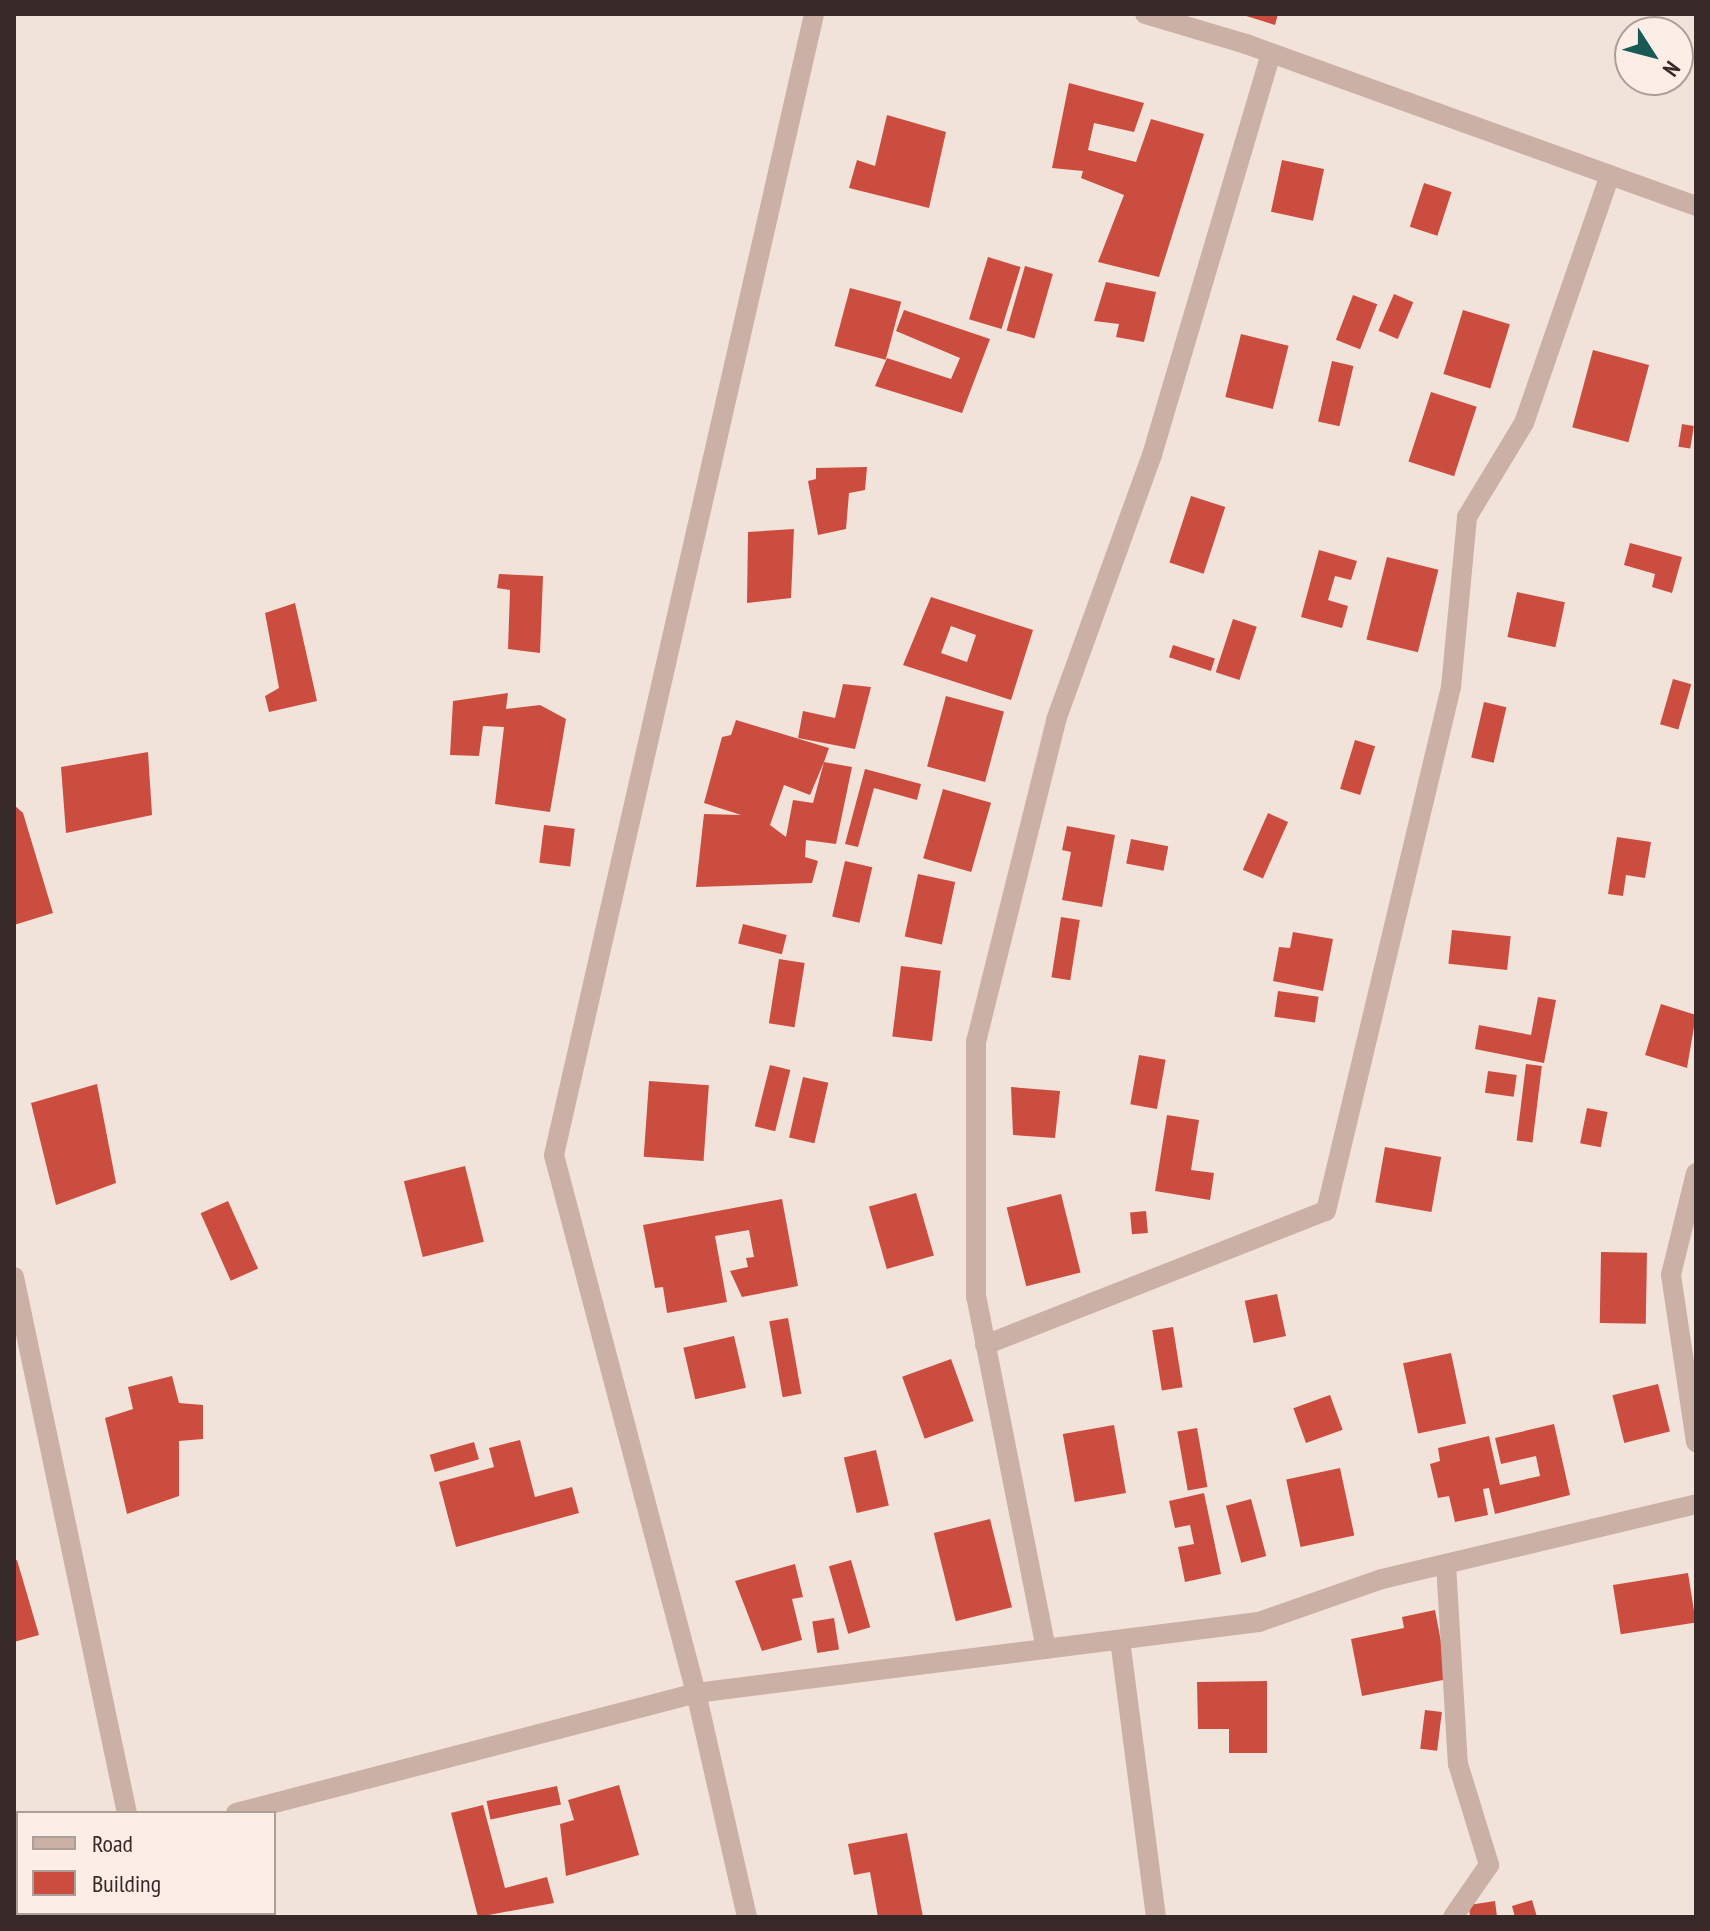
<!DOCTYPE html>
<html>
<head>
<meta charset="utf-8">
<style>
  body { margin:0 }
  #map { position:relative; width:1710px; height:1931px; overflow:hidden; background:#f2e3da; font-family:"PT Sans Narrow",sans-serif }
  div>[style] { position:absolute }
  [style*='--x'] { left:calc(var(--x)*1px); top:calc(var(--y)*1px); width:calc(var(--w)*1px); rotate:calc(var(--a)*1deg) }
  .building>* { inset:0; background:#cb4d40; transform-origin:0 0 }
  .minor>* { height:20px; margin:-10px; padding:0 10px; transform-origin:10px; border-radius:10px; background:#cbb1a5 }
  span { translate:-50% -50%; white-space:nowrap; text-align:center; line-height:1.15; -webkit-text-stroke:6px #faeee6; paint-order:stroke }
  .frame { position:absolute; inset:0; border:16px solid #362927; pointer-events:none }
  .legend { position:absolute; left:16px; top:1811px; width:260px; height:104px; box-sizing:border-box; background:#faeee6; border:2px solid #ac9f9a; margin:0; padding:10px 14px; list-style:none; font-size:24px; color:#362927 }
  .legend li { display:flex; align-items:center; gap:16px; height:40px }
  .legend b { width:40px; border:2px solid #ac9f9a }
  .north { position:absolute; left:1614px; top:16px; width:80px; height:80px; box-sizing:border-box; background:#faeee6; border:2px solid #ac9f9a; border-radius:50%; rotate:126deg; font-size:22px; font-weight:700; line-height:32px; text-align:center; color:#362927 }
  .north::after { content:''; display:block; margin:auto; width:28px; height:36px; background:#1b5a54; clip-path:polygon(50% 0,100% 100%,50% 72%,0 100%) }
</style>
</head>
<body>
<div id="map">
  <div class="building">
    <div style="clip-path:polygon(1240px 14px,1278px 14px,1275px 25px)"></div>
    <div style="clip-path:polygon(1069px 83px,1144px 103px,1134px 132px,1094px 123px,1088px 150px,1136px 162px,1151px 119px,1204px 134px,1159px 277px,1098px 262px,1124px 195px,1081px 178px,1083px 171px,1052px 168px)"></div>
    <div style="clip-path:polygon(887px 115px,946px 132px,929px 208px,849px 188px,857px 160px,875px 166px)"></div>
    <div style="left:1282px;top:160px;width:43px;height:53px;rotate:12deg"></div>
    <div style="left:1424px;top:183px;width:29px;height:46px;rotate:18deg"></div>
    <div style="left:988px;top:257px;width:34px;height:65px;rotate:17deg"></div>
    <div style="left:1025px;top:266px;width:29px;height:67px;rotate:16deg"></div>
    <div style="clip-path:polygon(1106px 282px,1156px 292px,1144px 342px,1116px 337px,1119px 324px,1094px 321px)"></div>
    <div style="left:850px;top:288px;width:53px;height:60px;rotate:15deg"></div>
    <div style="left:1394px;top:294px;width:21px;height:40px;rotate:23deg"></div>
    <div style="left:1353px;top:295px;width:26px;height:48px;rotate:21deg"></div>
    <div style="clip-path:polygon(904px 310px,990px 339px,962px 413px,875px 386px,887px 358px,951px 379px,960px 358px,896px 331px)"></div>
    <div style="left:1463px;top:310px;width:49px;height:67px;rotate:17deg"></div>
    <div style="left:1241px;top:334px;width:49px;height:65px;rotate:14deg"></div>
    <div style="left:1593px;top:350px;width:58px;height:80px;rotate:15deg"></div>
    <div style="left:1332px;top:361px;width:22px;height:62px;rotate:13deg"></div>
    <div style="left:1431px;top:392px;width:48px;height:73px;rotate:18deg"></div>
    <div style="left:1682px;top:424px;width:12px;height:23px;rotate:9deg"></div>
    <div style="clip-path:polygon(867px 467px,865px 490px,849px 493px,846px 529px,818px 535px,808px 481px,816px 479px,816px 468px)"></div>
    <div style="left:1191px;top:496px;width:36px;height:70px;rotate:18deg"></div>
    <div style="clip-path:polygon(794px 529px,791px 598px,747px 603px,748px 532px)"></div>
    <div style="clip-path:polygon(1630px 543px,1682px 557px,1672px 593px,1652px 587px,1655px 574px,1624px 565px)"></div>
    <div style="clip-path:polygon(1319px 550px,1357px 561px,1351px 580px,1335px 576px,1328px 600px,1348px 606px,1342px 628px,1301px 617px)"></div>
    <div style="left:1387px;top:557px;width:53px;height:85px;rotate:14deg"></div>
    <div style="clip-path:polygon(499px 574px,543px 576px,540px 653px,508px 649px,510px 590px,497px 588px)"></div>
    <div style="left:1517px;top:592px;width:49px;height:46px;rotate:12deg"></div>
    <div style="clip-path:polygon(evenodd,931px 597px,1033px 630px,1011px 700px,903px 665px,931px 597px,951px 626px,976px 635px,967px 662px,941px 653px,951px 626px)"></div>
    <div style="clip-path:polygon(295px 603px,317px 701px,269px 712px,265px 696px,279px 688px,265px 613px)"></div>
    <div style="left:1233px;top:619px;width:25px;height:56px;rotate:18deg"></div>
    <div style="left:1173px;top:645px;width:44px;height:13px;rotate:18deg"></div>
    <div style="left:1673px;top:679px;width:19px;height:47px;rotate:16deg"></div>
    <div style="clip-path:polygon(843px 684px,871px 687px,855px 749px,798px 738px,803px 711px,835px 718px)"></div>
    <div style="clip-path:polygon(508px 693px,506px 709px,540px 705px,566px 719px,550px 812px,495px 804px,504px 727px,483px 726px,479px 756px,450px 755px,453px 701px)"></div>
    <div style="left:946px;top:696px;width:60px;height:73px;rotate:15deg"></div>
    <div style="left:1484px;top:702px;width:23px;height:57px;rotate:13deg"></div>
    <div style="clip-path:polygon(evenodd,736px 720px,829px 748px,824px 762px,852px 767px,836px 844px,806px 840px,805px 857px,818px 861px,812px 883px,696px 887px,704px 814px,741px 815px,704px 803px,722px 737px,731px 735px,736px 720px,824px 762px,813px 803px,793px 800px,786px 837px,770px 825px,784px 785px,810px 795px,824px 762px)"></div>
    <div style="left:1355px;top:740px;width:21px;height:51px;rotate:17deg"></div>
    <div style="clip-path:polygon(148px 752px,152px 815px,66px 833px,61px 767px)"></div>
    <div style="clip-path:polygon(865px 769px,921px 784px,917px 800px,874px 788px,858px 847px,845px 844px)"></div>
    <div style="left:943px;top:789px;width:50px;height:72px;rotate:16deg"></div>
    <div style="clip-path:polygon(14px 805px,23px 813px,53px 913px,14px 925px)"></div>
    <div style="left:1268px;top:813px;width:22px;height:62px;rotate:24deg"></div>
    <div style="left:544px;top:825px;width:31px;height:38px;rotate:7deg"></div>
    <div style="clip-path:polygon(1067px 826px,1115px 835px,1102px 907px,1062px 900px,1071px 852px,1062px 850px)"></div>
    <div style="clip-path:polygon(1617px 837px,1651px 842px,1645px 878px,1626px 875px,1623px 896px,1608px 894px)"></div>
    <div style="left:1131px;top:839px;width:38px;height:25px;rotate:11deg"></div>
    <div style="left:845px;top:861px;width:28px;height:57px;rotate:13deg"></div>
    <div style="left:918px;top:874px;width:38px;height:64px;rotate:12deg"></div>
    <div style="left:1061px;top:917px;width:19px;height:61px;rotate:9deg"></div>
    <div style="left:743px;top:924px;width:45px;height:20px;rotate:14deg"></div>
    <div style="left:1452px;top:930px;width:59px;height:34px;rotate:6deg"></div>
    <div style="clip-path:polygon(1293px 932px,1333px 939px,1323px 991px,1273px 981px,1279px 947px,1290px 948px)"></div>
    <div style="left:779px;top:959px;width:26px;height:65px;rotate:9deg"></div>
    <div style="left:901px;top:966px;width:40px;height:71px;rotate:7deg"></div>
    <div style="left:1278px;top:991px;width:41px;height:26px;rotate:8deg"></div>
    <div style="clip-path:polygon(1538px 997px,1556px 1000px,1544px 1063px,1475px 1049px,1479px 1025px,1531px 1035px)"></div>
    <div style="clip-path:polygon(1661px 1004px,1696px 1015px,1687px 1068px,1645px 1055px)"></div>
    <div style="left:1139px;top:1055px;width:27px;height:50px;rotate:10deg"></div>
    <div style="left:1526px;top:1064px;width:16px;height:77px;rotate:7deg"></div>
    <div style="left:770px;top:1065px;width:21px;height:63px;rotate:14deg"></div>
    <div style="left:1488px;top:1071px;width:29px;height:22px;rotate:8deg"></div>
    <div style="left:803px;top:1077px;width:26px;height:62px;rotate:13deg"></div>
    <div style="left:649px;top:1081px;width:60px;height:76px;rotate:4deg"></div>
    <div style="clip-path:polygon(97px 1084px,116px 1183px,56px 1205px,31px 1103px)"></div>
    <div style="clip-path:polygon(1011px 1087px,1060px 1091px,1055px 1138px,1013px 1135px)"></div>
    <div style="left:1587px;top:1108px;width:21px;height:36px;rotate:11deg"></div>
    <div style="clip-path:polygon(1167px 1115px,1199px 1120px,1191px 1170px,1214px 1173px,1210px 1200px,1155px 1191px)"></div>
    <div style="left:1385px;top:1147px;width:57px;height:56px;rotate:10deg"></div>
    <div style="left:465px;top:1166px;width:78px;height:63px;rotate:76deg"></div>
    <div style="left:916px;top:1193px;width:65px;height:49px;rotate:74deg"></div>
    <div style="left:1061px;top:1194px;width:81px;height:56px;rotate:76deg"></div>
    <div style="clip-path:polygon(782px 1199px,798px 1286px,742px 1297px,730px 1271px,748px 1267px,746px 1258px,754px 1257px,749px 1230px,715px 1236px,727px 1302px,667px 1313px,663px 1287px,655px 1288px,643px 1225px)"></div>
    <div style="left:228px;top:1201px;width:74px;height:30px;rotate:66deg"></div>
    <div style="left:1146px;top:1211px;width:22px;height:16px;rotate:85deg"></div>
    <div style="left:1601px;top:1252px;width:46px;height:71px;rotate:1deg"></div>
    <div style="left:1277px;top:1294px;width:43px;height:33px;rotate:78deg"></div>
    <div style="left:788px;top:1318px;width:77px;height:19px;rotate:80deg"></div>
    <div style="left:1173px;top:1327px;width:61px;height:21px;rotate:81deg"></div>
    <div style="left:734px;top:1336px;width:53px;height:52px;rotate:77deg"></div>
    <div style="left:1451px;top:1353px;width:72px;height:49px;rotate:78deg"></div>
    <div style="left:951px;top:1359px;width:66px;height:52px;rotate:70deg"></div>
    <div style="clip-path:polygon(172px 1376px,179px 1403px,203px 1405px,203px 1439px,179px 1441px,179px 1496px,127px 1514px,105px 1418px,133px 1409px,128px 1387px)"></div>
    <div style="left:1658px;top:1384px;width:49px;height:47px;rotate:76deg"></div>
    <div style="left:1330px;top:1395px;width:37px;height:39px;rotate:70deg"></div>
    <div style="clip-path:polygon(1554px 1424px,1570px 1495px,1495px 1514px,1489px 1488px,1483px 1489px,1488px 1515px,1455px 1522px,1449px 1496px,1438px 1498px,1430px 1464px,1440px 1461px,1438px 1448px,1489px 1436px,1500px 1485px,1540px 1476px,1536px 1456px,1501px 1464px,1495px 1438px)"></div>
    <div style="left:1114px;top:1425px;width:69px;height:52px;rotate:80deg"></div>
    <div style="left:1197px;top:1428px;width:60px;height:20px;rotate:80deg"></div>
    <div style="clip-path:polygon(520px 1440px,535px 1497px,572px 1487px,579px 1513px,456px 1547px,439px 1482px,494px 1467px,489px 1448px)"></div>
    <div style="left:474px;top:1442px;width:18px;height:46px;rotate:74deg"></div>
    <div style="left:876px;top:1450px;width:57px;height:33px;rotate:77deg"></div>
    <div style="left:1340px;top:1468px;width:69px;height:55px;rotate:78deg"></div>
    <div style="clip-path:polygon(1204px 1493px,1221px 1574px,1185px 1582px,1178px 1547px,1194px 1544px,1190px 1525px,1175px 1528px,1169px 1501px)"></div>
    <div style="left:1251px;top:1499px;width:59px;height:26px;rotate:75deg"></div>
    <div style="left:990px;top:1519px;width:91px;height:58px;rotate:76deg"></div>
    <div style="clip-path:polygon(17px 1560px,39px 1635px,14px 1642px,14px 1561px)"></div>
    <div style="left:851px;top:1560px;width:70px;height:23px;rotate:74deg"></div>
    <div style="clip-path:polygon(795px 1564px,803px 1597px,792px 1599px,802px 1640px,762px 1651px,735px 1581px)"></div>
    <div style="left:1688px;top:1573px;width:50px;height:76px;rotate:81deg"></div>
    <div style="clip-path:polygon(1435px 1610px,1448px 1679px,1362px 1696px,1351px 1639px,1404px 1628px,1402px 1617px)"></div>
    <div style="left:834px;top:1618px;width:32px;height:22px;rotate:81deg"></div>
    <div style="clip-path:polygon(1267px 1681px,1267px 1753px,1229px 1753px,1229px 1729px,1198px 1729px,1197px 1682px)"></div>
    <div style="left:1425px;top:1710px;width:17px;height:39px;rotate:7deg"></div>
    <div style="clip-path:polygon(619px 1785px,639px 1855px,566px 1876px,560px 1824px,574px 1820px,568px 1800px)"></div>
    <div style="left:557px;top:1786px;width:19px;height:72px;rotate:78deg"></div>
    <div style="clip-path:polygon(483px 1805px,505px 1888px,547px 1877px,554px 1903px,478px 1917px,451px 1813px)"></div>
    <div style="clip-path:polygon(907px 1833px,923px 1917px,878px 1917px,870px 1872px,854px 1875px,848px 1844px)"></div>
    <div style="clip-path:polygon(1532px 1900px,1537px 1917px,1515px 1917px,1512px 1906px)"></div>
    <div style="clip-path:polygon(1495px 1901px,1497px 1917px,1470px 1917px,1469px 1905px)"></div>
  </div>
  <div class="minor">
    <div style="--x:1145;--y:14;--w:105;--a:16.5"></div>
    <div style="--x:1246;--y:44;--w:478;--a:19.8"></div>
    <div style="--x:1696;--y:1173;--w:105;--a:103.8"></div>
    <div style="--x:1671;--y:1275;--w:169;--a:81.5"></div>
    <div style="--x:14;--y:1277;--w:548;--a:78.1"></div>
    <div style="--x:985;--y:1345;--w:366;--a:-21.5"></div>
    <div style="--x:1326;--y:1211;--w:539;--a:-76.58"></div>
    <div style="--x:1451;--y:687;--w:171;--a:-84.6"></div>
    <div style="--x:1467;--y:517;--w:110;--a:-58.8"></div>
    <div style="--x:1524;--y:423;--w:262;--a:-70.9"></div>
    <div style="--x:1446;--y:1564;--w:200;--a:86.6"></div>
    <div style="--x:1458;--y:1764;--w:106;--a:72.9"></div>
    <div style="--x:1489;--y:1865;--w:63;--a:124.7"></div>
    <div style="--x:1120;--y:1640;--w:279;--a:82.6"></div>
    <div style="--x:1046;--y:1649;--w:359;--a:-101.2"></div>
    <div style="--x:976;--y:1297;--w:255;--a:-90"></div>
    <div style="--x:976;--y:1042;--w:332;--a:-76"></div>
    <div style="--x:1056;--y:720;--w:282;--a:-70.1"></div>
    <div style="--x:1152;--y:455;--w:419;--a:-73.5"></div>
    <div style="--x:236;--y:1813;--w:475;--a:-14.6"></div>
    <div style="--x:696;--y:1693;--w:567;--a:-7.19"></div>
    <div style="--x:1259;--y:1622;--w:130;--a:-19.3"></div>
    <div style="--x:1382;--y:1579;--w:323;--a:-13.4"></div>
    <div style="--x:14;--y:1871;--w:4;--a:-14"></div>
    <div style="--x:151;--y:1913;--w:4;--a:76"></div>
    <div style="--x:747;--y:1917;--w:230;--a:-102.8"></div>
    <div style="--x:696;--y:1693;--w:556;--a:-104.79"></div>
    <div style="--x:554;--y:1155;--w:1170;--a:-77.16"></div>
  </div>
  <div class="frame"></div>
  <ul class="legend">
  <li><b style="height:10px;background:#cbb1a5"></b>Road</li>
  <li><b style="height:22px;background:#cb4d40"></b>Building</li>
  </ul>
  <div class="north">N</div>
</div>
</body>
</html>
